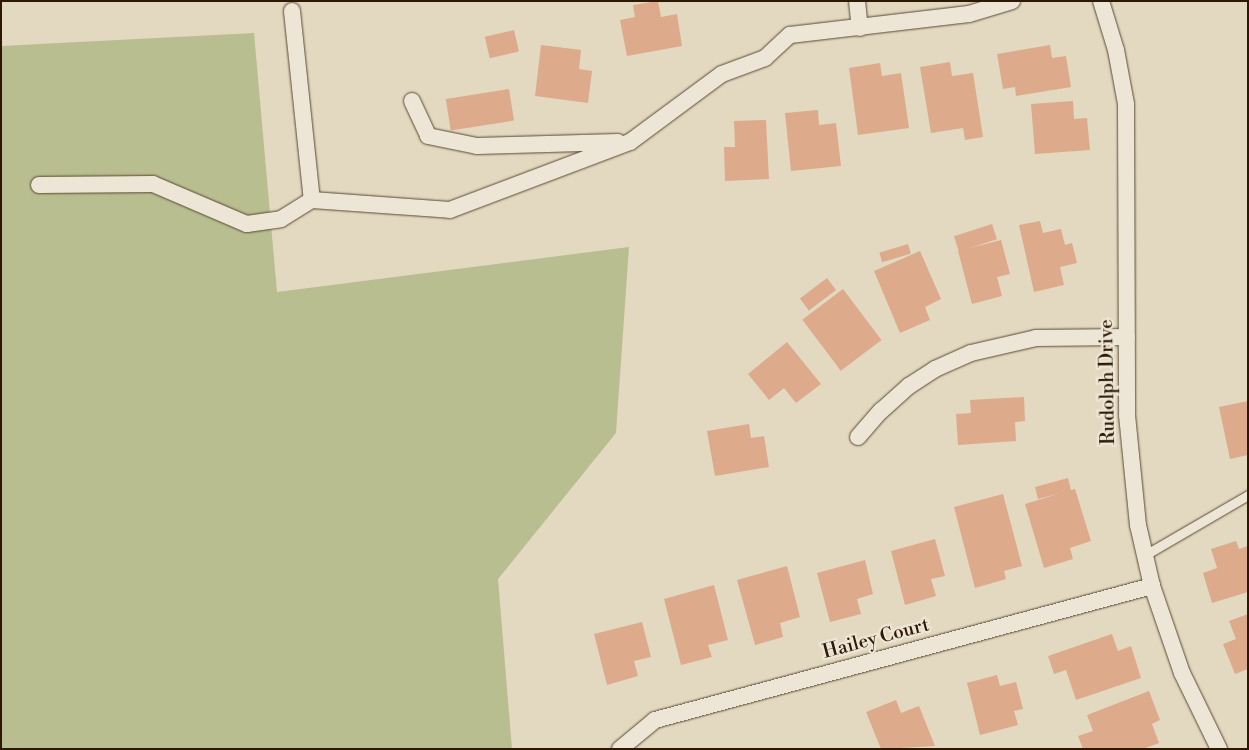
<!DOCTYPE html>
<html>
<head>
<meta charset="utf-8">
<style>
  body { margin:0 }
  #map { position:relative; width:1249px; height:750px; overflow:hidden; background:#e3d9c0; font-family:"Libre Bodoni",serif }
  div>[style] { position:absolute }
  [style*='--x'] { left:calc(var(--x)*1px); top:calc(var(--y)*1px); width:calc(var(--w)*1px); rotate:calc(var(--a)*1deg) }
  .green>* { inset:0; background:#b8be8f }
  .building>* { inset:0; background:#ddaa8c; transform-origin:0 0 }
  .roads { filter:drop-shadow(0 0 1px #5a4932) drop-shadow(0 0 1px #5a4932) }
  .lane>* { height:9px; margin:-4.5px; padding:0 4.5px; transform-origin:4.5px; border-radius:4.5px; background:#ede6d6 }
  .street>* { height:16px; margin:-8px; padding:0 8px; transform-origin:8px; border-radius:8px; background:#ede6d6 }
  span { translate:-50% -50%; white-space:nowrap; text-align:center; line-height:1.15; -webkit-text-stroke:4.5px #ede6d6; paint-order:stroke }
  .street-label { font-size:19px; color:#2d1903 }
  .frame { position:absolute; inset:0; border:2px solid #2d1903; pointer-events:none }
</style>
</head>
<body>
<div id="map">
  <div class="green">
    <div style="clip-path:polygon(254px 33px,277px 292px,629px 247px,616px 433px,498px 579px,512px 749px,1px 749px,1px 46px)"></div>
  </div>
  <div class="building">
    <div style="clip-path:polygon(658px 1px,661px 17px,677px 14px,682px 46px,627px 56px,620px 20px,635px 17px,633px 5px)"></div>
    <div style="left:514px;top:30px;width:22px;height:30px;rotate:77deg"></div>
    <div style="clip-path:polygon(541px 45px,581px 50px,579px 69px,592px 71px,588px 103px,535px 96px)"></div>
    <div style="clip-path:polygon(1050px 45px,1052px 58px,1066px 56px,1071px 87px,1016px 96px,1015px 87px,1003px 89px,997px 54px)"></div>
    <div style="clip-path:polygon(950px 62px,952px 76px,973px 73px,983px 137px,965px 140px,963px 128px,931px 133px,920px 67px)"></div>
    <div style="clip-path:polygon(880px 63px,882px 76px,901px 73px,909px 128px,858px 135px,849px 68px)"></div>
    <div style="left:509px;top:89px;width:32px;height:64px;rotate:81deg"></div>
    <div style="clip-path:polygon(1073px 101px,1074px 119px,1087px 118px,1090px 150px,1035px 154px,1031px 104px)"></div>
    <div style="clip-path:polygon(818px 110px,819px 125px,836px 123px,841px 166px,791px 171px,785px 113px)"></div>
    <div style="clip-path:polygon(766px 120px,769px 179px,725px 181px,724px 147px,735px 147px,734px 121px)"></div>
    <div style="clip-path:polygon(1040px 221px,1043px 233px,1061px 229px,1065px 245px,1072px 243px,1077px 263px,1060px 267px,1064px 285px,1034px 292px,1019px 225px)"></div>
    <div style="left:992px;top:224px;width:16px;height:40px;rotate:72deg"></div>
    <div style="clip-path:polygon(1001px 240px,1010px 274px,997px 277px,1002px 296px,972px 304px,958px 251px)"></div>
    <div style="left:908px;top:244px;width:10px;height:30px;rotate:73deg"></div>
    <div style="clip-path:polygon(920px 251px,941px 299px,925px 307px,930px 320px,900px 333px,874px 271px)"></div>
    <div style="left:827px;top:278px;width:15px;height:34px;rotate:53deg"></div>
    <div style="left:843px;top:289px;width:64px;height:51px;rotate:53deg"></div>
    <div style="clip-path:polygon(787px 342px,821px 384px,796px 403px,784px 388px,769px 400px,748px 374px)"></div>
    <div style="clip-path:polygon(1024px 397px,1025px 421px,1015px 422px,1016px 441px,958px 445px,956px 414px,971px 413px,970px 400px)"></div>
    <div style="clip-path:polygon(1248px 401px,1248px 455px,1230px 459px,1219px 407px)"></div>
    <div style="clip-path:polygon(749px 424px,751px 438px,764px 436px,769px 467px,715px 476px,707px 431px)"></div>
    <div style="clip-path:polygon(1068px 478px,1071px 490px,1075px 489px,1091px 541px,1070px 548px,1073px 559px,1044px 568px,1025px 504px,1061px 493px,1038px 499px,1035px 487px)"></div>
    <div style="clip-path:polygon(1003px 494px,1022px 566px,1004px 571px,1006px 579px,975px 588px,954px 507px)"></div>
    <div style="clip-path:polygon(935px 539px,945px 576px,931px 579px,936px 596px,905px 605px,891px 551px)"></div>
    <div style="clip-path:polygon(1236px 541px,1239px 549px,1248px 546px,1248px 592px,1212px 603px,1203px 573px,1217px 568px,1211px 549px)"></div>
    <div style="clip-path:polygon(865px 560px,873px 594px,857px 599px,861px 614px,830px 622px,817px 573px)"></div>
    <div style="clip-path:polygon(787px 566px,800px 617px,780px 623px,783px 637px,755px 645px,737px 580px)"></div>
    <div style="clip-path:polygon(714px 585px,728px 640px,708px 645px,712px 657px,681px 665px,664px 599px)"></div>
    <div style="clip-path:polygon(1248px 614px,1248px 669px,1235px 674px,1223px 644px,1236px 639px,1229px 621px)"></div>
    <div style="clip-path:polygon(642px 622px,651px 657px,634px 661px,638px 676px,607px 685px,594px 634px)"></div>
    <div style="clip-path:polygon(1112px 634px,1118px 651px,1131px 646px,1141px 678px,1076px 700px,1066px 670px,1054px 674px,1048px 656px)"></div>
    <div style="clip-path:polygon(997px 675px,1000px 686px,1016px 682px,1023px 709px,1014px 711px,1018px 725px,980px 735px,967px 683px)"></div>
    <div style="clip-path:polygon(1149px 691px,1160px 720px,1152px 724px,1159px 743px,1143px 749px,1083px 749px,1078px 736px,1093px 731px,1087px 715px)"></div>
    <div style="clip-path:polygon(896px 700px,901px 713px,919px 706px,935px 746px,881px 749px,866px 712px)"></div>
  </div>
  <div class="roads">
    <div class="lane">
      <div style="--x:1145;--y:555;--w:119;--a:-30.2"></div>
    </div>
    <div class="street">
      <div style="--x:857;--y:1;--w:27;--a:84"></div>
      <div style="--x:1101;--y:1;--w:51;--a:73"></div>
      <div style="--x:1116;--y:50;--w:55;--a:79.5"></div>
      <div style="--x:1126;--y:104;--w:311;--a:89.8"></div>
      <div style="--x:1127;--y:415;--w:111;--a:84.3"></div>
      <div style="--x:1138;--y:525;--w:63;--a:77.1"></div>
      <div style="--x:1152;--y:586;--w:92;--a:71"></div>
      <div style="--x:1182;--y:673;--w:85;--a:64"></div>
      <div style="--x:292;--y:11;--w:190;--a:84"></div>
      <div style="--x:412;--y:101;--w:38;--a:65"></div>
      <div style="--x:428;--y:136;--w:50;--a:11.5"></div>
      <div style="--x:477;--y:146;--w:141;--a:-1.6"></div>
      <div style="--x:39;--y:185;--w:114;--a:-0.5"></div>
      <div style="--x:153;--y:184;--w:102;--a:23.1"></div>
      <div style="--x:247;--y:224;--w:34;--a:-8"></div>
      <div style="--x:281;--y:219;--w:36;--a:-32"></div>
      <div style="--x:312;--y:200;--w:138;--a:4.1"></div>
      <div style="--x:450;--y:210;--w:192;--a:-20.7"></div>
      <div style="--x:630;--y:142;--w:114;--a:-36.5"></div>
      <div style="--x:722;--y:74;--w:46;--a:-20.4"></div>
      <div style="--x:765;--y:58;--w:34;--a:-43"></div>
      <div style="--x:790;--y:35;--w:180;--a:-6.7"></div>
      <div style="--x:969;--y:14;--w:45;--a:-16.8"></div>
      <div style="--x:858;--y:437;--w:35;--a:-49"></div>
      <div style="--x:881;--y:411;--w:38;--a:-42"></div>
      <div style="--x:909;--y:386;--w:31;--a:-33"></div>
      <div style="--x:935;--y:369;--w:39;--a:-24"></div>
      <div style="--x:971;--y:353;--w:67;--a:-13"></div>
      <div style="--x:1036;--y:338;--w:91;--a:-0.6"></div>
      <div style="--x:620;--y:749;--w:45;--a:-39.6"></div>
      <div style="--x:655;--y:720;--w:515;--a:-15.09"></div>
    </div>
  </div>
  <div class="street-label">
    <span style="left:1108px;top:382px;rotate:-91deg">Rudolph Drive</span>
    <span style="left:876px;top:639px;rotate:-15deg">Hailey Court</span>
  </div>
  <div class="frame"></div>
</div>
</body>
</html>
